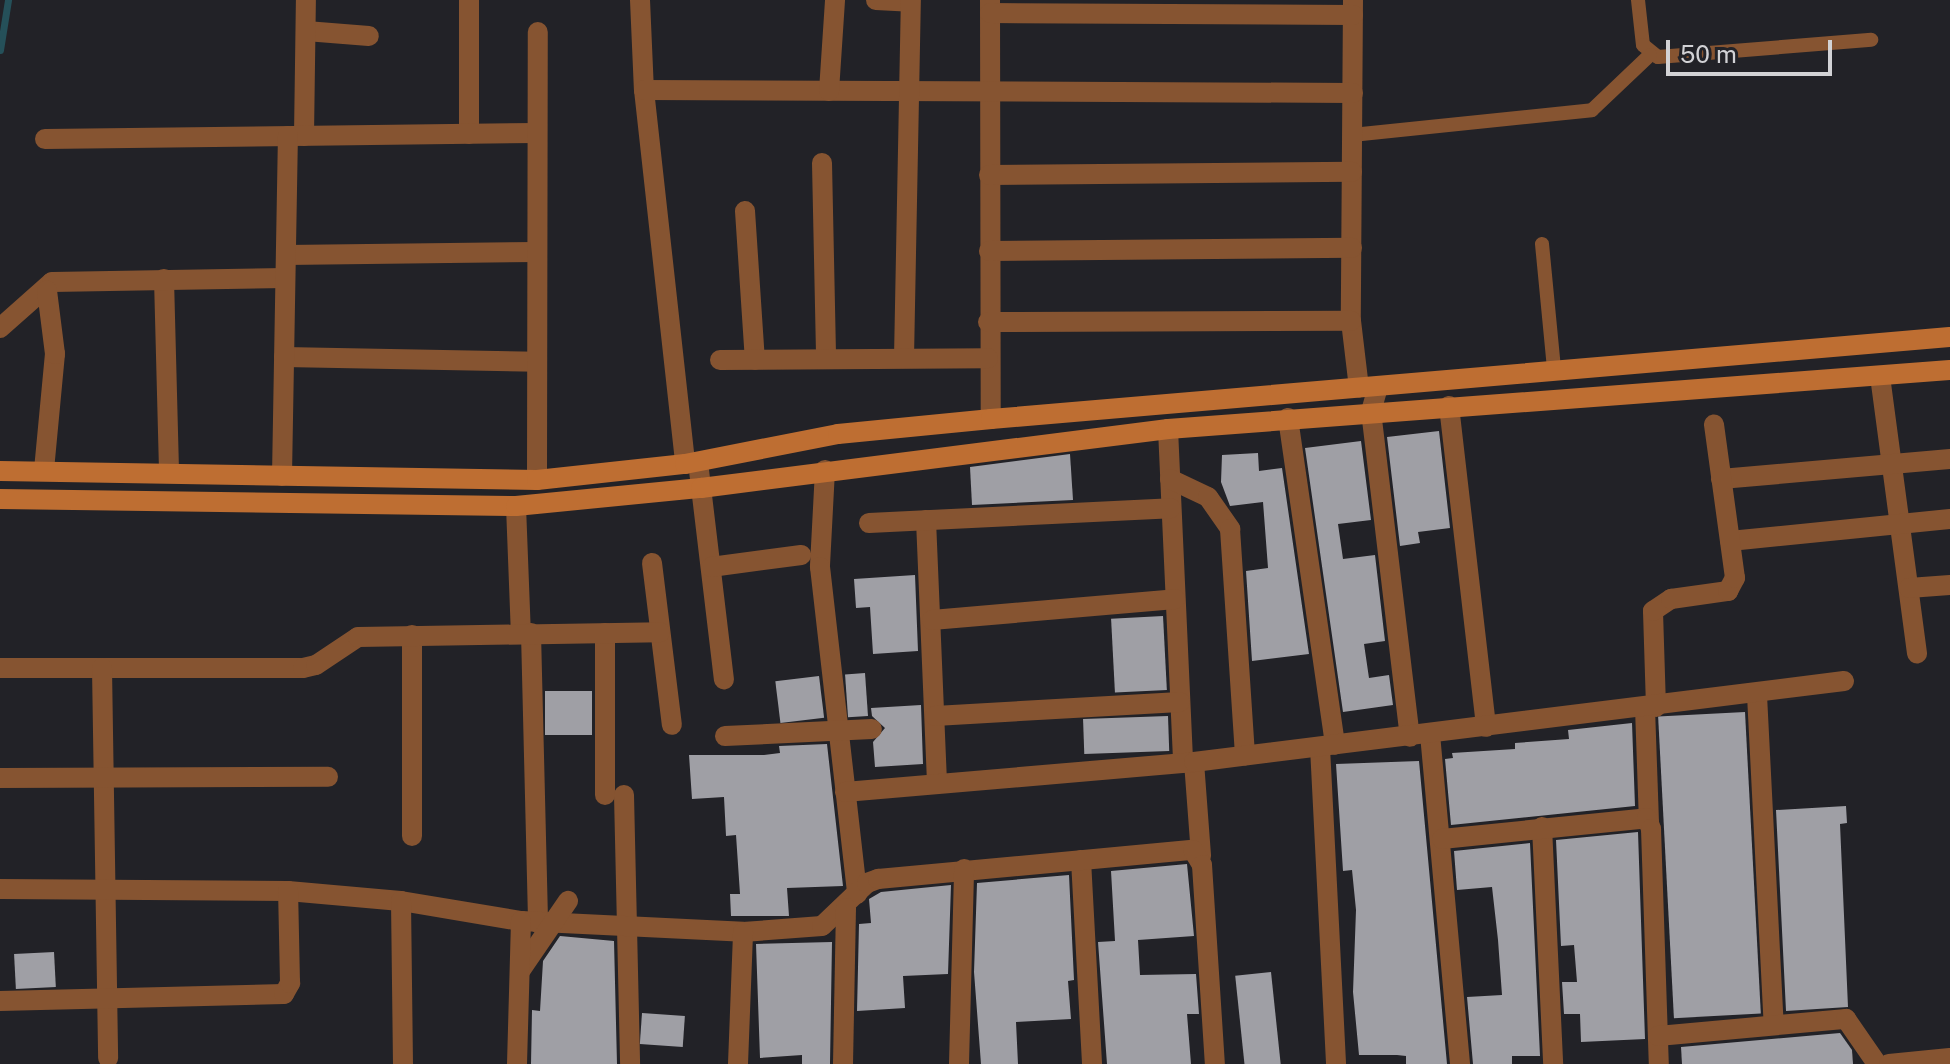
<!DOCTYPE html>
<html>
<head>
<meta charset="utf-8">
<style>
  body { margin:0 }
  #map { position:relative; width:1950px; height:1064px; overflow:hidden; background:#222227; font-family:"Public Sans",sans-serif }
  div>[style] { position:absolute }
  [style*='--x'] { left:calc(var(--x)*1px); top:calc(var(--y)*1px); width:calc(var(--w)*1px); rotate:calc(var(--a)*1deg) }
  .stream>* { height:7px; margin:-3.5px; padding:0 3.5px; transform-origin:3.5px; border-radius:3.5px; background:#255059 }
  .building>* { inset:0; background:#9f9fa5; transform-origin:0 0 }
  .lane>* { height:14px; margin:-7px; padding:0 7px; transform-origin:7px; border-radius:7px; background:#865431 }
  .street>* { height:20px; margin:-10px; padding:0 10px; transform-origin:10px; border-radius:10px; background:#865431 }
  .secondary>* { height:20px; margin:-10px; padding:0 10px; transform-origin:10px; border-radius:10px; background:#be6e32 }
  span { translate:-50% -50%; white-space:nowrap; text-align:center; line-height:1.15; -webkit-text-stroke:8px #222227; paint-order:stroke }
  .scale { position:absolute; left:1666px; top:40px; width:166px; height:36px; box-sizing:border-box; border:4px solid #d2d2d5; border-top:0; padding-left:10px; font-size:24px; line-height:28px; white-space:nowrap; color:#d2d2d5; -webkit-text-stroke:6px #222227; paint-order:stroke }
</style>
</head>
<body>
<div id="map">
  <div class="stream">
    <div style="--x:0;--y:50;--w:51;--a:-80.9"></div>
  </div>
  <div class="building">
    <div style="clip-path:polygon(1439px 431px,1450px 528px,1418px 532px,1420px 543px,1400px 546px,1387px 437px)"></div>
    <div style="clip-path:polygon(1361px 441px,1371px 520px,1338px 524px,1343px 559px,1375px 555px,1385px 641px,1364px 644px,1369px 678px,1389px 675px,1393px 705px,1343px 712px,1305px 448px)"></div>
    <div style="clip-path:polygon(1258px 453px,1259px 471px,1282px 468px,1309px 654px,1252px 661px,1246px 571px,1268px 568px,1263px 502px,1230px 506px,1221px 482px,1222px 455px)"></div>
    <div style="clip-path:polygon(1070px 454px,1073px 500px,972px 505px,970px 467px)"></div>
    <div style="clip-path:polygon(915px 575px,918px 651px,873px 654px,870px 607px,856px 608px,854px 579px)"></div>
    <div style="left:1163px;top:616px;width:74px;height:52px;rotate:87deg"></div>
    <div style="left:865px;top:673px;width:43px;height:20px;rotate:86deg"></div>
    <div style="left:819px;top:676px;width:42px;height:44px;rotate:83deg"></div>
    <div style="left:592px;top:691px;width:44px;height:47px;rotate:90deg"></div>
    <div style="clip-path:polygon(921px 705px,923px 764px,875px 767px,873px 742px,885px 728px,872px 716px,871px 708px)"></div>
    <div style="left:1745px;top:712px;width:302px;height:87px;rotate:87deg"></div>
    <div style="left:1168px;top:716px;width:35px;height:85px;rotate:88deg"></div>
    <div style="clip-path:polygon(1632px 723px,1635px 806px,1451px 825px,1445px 759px,1453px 758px,1452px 753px,1515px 749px,1515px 743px,1569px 739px,1568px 730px)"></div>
    <div style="clip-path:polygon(827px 744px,843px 886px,787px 888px,789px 916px,731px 916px,730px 894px,740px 894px,736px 835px,726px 836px,724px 797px,692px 799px,689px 755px,764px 755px,780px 753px,779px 746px)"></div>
    <div style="clip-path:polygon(1419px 761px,1447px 1064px,1406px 1064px,1406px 1056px,1397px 1055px,1359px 1055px,1353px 992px,1356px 910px,1352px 870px,1343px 871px,1336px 764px)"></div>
    <div style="clip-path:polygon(1846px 806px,1847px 823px,1840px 824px,1848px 1007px,1786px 1011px,1776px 810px)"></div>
    <div style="clip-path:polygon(1638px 832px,1645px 1039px,1581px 1042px,1580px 1014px,1564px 1014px,1562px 982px,1577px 982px,1574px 945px,1561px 946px,1556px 840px)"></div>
    <div style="clip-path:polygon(1530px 843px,1540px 1056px,1512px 1056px,1512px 1064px,1473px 1064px,1467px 997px,1502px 995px,1498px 940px,1492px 887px,1457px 890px,1454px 851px)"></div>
    <div style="clip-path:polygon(1187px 864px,1194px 936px,1138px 940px,1140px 975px,1196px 974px,1199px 1014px,1187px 1014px,1191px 1064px,1107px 1064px,1098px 942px,1115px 941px,1111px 871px)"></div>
    <div style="clip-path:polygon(1069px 875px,1074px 980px,1068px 981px,1071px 1019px,1016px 1022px,1018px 1064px,981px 1064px,974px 972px,977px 883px)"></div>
    <div style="clip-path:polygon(951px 885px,948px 974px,903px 976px,905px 1008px,857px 1011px,859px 924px,871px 923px,869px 899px,881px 892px)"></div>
    <div style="clip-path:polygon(560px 936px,614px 941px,617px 1064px,531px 1064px,532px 1010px,540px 1011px,543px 961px)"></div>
    <div style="clip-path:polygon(832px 942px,830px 1064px,802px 1064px,802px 1055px,760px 1058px,756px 944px)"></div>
    <div style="left:54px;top:952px;width:35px;height:40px;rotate:87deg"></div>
    <div style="left:1271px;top:972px;width:93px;height:36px;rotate:84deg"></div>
    <div style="left:642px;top:1013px;width:43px;height:31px;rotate:4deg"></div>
    <div style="clip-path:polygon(1840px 1033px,1852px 1050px,1853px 1064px,1682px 1064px,1681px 1047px)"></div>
  </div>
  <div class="lane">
    <div style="--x:1638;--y:0;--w:45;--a:83.7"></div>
    <div style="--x:1643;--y:45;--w:19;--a:39"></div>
    <div style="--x:1658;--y:57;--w:214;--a:-4.6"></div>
    <div style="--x:1352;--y:135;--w:241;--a:-5.9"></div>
    <div style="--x:1592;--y:110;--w:80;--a:-43.5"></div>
    <div style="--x:1542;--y:244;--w:126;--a:84.5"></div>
  </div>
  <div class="street">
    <div style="--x:469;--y:0;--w:134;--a:90"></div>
    <div style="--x:640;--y:0;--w:90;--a:87.5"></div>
    <div style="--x:644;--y:90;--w:376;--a:83.7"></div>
    <div style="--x:876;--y:0;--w:34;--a:3"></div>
    <div style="--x:990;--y:0;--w:419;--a:89.9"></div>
    <div style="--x:1353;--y:0;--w:321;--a:90.4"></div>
    <div style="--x:1351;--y:321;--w:67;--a:83.2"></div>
    <div style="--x:990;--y:13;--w:363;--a:0.3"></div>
    <div style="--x:306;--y:31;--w:63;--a:4.5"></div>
    <div style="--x:644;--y:90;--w:709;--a:0.24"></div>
    <div style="--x:829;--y:91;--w:91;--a:-86.2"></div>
    <div style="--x:304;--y:136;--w:136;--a:-89.2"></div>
    <div style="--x:45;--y:139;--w:492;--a:-0.7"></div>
    <div style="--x:822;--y:163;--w:196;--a:88.8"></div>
    <div style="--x:989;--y:175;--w:363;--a:-0.5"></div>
    <div style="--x:745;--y:211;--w:149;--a:86.2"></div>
    <div style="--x:989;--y:251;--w:363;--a:-0.5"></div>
    <div style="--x:286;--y:255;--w:251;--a:-0.7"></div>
    <div style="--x:164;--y:279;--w:192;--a:88.5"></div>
    <div style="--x:988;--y:322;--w:363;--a:-0.2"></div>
    <div style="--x:0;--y:328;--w:69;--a:-41.5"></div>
    <div style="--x:52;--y:282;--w:233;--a:-1"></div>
    <div style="--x:284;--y:357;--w:253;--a:1.1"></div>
    <div style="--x:904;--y:358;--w:358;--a:-88.9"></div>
    <div style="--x:720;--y:360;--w:268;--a:-0.4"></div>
    <div style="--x:1880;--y:376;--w:280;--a:82.4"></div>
    <div style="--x:1378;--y:387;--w:25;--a:106"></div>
    <div style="--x:1371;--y:411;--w:328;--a:83.2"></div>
    <div style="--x:1449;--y:406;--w:323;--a:83.4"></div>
    <div style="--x:1288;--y:418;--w:330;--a:81.8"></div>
    <div style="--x:1168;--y:429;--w:334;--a:87.4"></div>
    <div style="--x:698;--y:462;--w:219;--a:83.2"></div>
    <div style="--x:44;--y:470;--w:117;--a:-84.6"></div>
    <div style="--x:55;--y:354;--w:64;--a:-97.2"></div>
    <div style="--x:825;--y:470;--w:97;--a:93"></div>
    <div style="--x:820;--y:567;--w:329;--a:83.5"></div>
    <div style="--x:282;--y:476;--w:340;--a:-89"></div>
    <div style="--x:1170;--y:479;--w:42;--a:25.3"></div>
    <div style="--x:1208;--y:497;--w:39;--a:55"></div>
    <div style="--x:1230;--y:529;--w:227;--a:86.2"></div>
    <div style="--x:1721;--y:479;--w:230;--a:-5"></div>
    <div style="--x:537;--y:480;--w:448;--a:-89.9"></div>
    <div style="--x:516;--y:506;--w:128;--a:87.8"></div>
    <div style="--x:926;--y:520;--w:264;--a:87.6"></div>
    <div style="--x:869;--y:523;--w:302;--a:-2.8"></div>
    <div style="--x:1730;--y:541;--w:221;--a:-5.7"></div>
    <div style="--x:652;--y:563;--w:163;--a:83"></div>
    <div style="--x:711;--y:567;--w:91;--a:-7.6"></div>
    <div style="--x:1909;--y:588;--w:41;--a:-4.2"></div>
    <div style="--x:932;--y:620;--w:244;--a:-4.9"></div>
    <div style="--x:531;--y:633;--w:290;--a:88.6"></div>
    <div style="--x:605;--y:633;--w:162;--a:90"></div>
    <div style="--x:412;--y:635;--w:201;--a:90"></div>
    <div style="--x:0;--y:668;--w:303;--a:0"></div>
    <div style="--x:303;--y:668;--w:13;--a:-13"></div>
    <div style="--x:316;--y:665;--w:50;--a:-33.7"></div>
    <div style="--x:358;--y:637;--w:302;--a:-0.9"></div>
    <div style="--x:102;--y:668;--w:390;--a:89.1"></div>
    <div style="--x:1757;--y:695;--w:330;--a:87.1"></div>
    <div style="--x:1656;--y:707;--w:96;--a:-91.8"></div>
    <div style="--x:1653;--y:611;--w:22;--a:-34"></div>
    <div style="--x:1671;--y:599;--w:58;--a:-8"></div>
    <div style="--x:1728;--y:591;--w:15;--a:-62"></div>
    <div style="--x:1735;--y:578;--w:155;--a:-97.8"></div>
    <div style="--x:1645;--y:708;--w:115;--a:88"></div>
    <div style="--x:935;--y:716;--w:245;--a:-3.3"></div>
    <div style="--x:1430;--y:734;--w:331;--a:84.8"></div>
    <div style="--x:725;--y:736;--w:147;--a:-2.7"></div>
    <div style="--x:1320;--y:747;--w:317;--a:87.1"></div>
    <div style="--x:1194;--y:762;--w:94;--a:85.7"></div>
    <div style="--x:0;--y:778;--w:328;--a:-0.2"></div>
    <div style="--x:845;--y:792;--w:350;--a:-4.9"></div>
    <div style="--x:1194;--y:762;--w:655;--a:-7.1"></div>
    <div style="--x:624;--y:795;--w:269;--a:88.7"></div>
    <div style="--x:1542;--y:827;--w:237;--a:87.3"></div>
    <div style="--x:1442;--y:839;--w:206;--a:-5.8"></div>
    <div style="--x:1647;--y:818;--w:12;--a:70"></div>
    <div style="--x:1651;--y:829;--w:235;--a:88.1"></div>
    <div style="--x:1081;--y:860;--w:204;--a:86.9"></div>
    <div style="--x:0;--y:889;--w:288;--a:0.4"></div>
    <div style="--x:288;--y:891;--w:113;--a:5.1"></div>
    <div style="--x:401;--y:901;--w:122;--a:9.5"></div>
    <div style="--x:521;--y:921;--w:222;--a:2.8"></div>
    <div style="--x:743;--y:932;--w:79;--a:-4.3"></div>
    <div style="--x:822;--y:926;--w:62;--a:-43.7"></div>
    <div style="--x:867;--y:883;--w:12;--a:-20"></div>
    <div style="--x:878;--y:879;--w:316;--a:-5.3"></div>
    <div style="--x:1193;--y:850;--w:17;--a:59"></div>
    <div style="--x:1202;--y:865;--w:199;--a:86.3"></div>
    <div style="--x:401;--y:901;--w:163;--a:89.3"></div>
    <div style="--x:520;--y:971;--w:85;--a:-55.6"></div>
    <div style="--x:0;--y:1001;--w:284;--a:-1.4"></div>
    <div style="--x:284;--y:994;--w:13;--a:-61"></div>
    <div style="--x:290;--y:983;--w:92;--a:-91.2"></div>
    <div style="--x:1658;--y:1036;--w:189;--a:-5.2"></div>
    <div style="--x:1846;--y:1019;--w:55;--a:55.4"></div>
    <div style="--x:517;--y:1064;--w:143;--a:-88.4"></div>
    <div style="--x:738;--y:1064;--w:132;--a:-87.8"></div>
    <div style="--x:843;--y:1064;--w:156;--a:-88.9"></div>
    <div style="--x:959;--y:1064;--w:195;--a:-88.5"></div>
    <div style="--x:1889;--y:1064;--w:61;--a:-5.6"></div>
  </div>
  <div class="secondary">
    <div style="--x:0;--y:471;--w:537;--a:0.96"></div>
    <div style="--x:537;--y:480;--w:149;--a:-6.2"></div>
    <div style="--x:685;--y:464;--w:156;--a:-11.1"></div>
    <div style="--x:838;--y:434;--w:154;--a:-5.6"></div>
    <div style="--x:991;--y:419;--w:962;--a:-4.89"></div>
    <div style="--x:0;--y:499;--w:516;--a:0.78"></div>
    <div style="--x:516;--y:506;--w:186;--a:-5.6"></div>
    <div style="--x:701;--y:488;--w:471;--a:-7.2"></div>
    <div style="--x:1168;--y:429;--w:784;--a:-4.31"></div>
  </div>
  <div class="scale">50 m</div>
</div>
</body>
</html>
